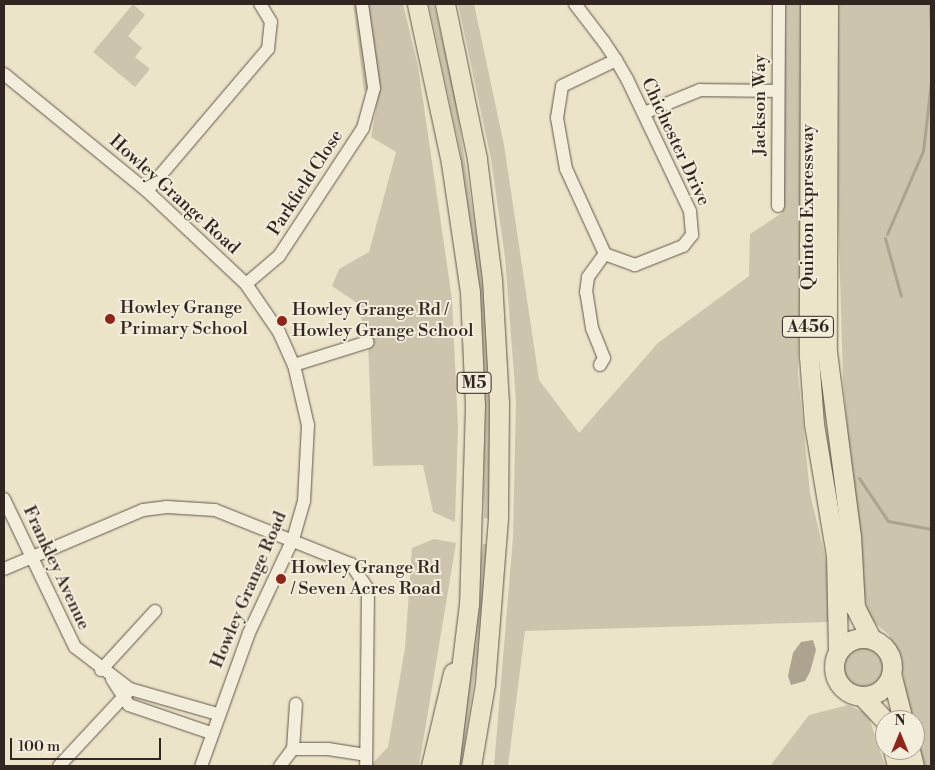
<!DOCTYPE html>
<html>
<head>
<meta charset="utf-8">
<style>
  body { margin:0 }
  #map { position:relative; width:935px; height:770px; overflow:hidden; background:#ece4c9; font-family:"Libre Bodoni",serif }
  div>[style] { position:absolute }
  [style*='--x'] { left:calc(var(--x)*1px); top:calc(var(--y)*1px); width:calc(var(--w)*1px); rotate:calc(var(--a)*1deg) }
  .green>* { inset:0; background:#ccc4ac }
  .round { border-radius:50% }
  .water>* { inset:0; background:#ada390 }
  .stream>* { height:3px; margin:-1.5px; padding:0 1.5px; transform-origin:1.5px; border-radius:1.5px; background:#ada390 }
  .roads { filter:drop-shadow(0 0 1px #60564a) drop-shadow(0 0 1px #60564a) }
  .minor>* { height:12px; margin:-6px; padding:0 6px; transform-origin:6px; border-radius:6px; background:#f3eddc }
  .highway>* { height:19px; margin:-9.5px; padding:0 9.5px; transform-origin:9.5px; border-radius:9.5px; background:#ece4c9 }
  .highway>.ring { margin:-9.5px; padding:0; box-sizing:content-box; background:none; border:19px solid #ece4c9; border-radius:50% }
  .dots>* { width:14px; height:14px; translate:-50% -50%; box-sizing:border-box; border:2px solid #f3eddc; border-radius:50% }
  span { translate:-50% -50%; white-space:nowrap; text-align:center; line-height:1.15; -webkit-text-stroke:4px #f3eddc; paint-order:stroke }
  .shield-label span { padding:1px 4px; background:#f3eddc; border:1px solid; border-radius:4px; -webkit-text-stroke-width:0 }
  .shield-label { font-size:16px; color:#322620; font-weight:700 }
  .street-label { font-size:18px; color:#322620 }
  .poi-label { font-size:18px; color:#322620 }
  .left { translate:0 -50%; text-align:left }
  .frame { position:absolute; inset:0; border:5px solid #322620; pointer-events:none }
  .north { position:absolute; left:875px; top:710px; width:50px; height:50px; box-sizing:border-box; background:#f3eddc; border:1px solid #a69d91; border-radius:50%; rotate:0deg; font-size:14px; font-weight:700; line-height:20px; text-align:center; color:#322620 }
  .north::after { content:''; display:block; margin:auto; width:18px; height:22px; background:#8f2418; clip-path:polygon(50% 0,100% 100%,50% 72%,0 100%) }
  .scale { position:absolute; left:10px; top:738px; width:151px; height:22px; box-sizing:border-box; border:2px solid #322620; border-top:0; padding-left:6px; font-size:15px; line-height:18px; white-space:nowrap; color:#322620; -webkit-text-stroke:4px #f3eddc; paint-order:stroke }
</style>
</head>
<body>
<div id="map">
  <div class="green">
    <div style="clip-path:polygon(133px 4px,145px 15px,128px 36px,142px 48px,135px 57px,150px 69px,135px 87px,93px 52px)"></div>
    <div style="clip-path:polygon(353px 4px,403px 4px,418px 66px,452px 299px,458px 428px,455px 522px,433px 512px,423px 465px,373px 466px,368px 342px,357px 303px,332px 286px,339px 269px,369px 252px,396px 152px,371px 137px,380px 87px,364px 91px)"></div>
    <div style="clip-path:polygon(429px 4px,434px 4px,454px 90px,483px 278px,491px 413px,490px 519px,484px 518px,483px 353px,473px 239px,460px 150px)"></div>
    <div style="clip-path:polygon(458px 4px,474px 4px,504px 145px,539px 380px,579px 433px,658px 343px,749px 276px,750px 234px,782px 213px,786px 4px,804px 4px,798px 373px,810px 493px,829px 573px,829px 622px,525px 631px,508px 766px,494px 766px,513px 537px,516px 400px,505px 258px,491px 159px)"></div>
    <div style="clip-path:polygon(839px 4px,931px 4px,931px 766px,917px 766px,915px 720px,910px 720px,900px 656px,889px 635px,869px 618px,861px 577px,843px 381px,837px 171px)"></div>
    <div style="clip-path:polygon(434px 539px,456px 543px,419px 766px,370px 766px,388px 747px,405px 648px,412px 548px)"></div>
    <div style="clip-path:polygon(483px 544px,489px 544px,484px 611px,462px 766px,457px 766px)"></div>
    <div class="round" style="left:843px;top:647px;width:40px;height:40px"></div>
    <div style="clip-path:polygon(848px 705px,868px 714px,885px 766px,770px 766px,809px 715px)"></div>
  </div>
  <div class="water">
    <div style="clip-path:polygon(813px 640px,816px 650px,810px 672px,805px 681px,791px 685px,788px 676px,793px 653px,801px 642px)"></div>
  </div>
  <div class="stream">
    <div style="--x:930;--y:4;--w:24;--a:88"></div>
    <div style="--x:887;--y:234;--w:90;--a:-66.6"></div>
    <div style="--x:923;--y:151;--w:69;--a:-83.4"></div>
    <div style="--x:885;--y:238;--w:60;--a:74.6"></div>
    <div style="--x:859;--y:478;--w:52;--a:56"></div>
    <div style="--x:888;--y:521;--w:44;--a:10.5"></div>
  </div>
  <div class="roads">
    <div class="minor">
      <div style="--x:575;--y:4;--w:48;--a:52.7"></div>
      <div style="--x:604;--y:42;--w:22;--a:56"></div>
      <div style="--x:616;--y:60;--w:22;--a:60"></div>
      <div style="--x:627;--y:79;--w:146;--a:64.5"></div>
      <div style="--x:690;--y:211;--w:24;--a:85"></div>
      <div style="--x:692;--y:235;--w:14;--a:129"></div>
      <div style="--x:683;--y:246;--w:52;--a:158.4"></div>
      <div style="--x:635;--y:265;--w:32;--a:-160"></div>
      <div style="--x:605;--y:254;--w:94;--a:-114.6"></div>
      <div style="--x:566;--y:169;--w:52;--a:-100"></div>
      <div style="--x:557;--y:118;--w:32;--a:-81"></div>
      <div style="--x:562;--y:86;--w:60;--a:-25.7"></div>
      <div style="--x:4;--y:74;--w:185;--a:39.3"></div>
      <div style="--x:147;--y:191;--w:136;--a:43.2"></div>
      <div style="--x:246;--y:284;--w:58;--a:55.5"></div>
      <div style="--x:279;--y:332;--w:36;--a:66"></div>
      <div style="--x:294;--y:365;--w:62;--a:76.9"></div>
      <div style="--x:308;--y:425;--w:76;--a:93"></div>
      <div style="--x:304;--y:501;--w:40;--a:106"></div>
      <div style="--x:293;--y:539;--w:104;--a:115.1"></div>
      <div style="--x:249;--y:633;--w:141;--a:109.8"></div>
      <div style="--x:644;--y:113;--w:61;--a:-22.3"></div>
      <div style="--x:700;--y:90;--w:77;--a:0.7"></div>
      <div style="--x:147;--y:191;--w:187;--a:-49.6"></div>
      <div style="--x:268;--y:49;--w:27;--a:-84"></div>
      <div style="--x:271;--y:22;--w:21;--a:-121"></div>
      <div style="--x:778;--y:206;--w:202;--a:-89.7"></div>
      <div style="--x:246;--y:284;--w:43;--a:-40.3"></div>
      <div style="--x:279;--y:256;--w:153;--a:-56.7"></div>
      <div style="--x:363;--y:128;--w:41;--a:-74.6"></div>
      <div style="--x:374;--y:88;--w:85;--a:-98.1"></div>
      <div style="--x:294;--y:365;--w:77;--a:-17.3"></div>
      <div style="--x:600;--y:365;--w:8;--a:-60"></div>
      <div style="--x:604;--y:358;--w:32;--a:-112"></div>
      <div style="--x:592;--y:328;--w:36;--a:-99"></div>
      <div style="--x:586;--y:292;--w:15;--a:-82"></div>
      <div style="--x:588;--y:277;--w:29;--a:-54"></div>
      <div style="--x:4;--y:499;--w:164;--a:64.4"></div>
      <div style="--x:75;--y:647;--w:69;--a:37.4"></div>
      <div style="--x:130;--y:689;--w:91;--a:15.9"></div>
      <div style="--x:4;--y:569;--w:151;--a:-23"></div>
      <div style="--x:143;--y:510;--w:24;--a:-7"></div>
      <div style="--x:167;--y:507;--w:48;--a:3.6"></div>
      <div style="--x:215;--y:510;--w:146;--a:21.7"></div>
      <div style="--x:351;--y:564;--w:30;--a:56"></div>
      <div style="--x:368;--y:589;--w:177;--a:90.6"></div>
      <div style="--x:101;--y:670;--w:80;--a:-47.5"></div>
      <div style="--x:112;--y:679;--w:31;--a:57"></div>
      <div style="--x:129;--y:705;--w:87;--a:18.9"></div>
      <div style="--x:293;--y:749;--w:45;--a:-86.2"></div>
      <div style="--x:59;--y:766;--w:100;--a:-47"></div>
      <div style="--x:280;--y:766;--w:21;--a:-53"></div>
      <div style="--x:293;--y:749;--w:35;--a:0"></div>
      <div style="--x:328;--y:749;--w:38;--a:9"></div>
    </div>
    <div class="highway">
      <div style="--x:417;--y:4;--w:163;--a:77.9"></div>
      <div style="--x:451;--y:163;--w:130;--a:81.6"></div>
      <div style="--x:470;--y:292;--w:113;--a:87.5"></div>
      <div style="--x:475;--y:405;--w:199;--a:91.7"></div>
      <div style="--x:469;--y:604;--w:163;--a:97"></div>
      <div style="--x:445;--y:4;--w:158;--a:78.3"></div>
      <div style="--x:477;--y:159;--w:121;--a:82.9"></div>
      <div style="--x:492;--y:279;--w:124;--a:86.8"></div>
      <div style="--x:499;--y:403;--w:115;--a:90.5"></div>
      <div style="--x:498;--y:518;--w:167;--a:94.5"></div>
      <div style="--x:485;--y:684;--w:83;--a:99.7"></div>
      <div style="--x:810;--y:4;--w:352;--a:90.2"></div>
      <div style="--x:809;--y:356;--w:68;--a:85.8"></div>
      <div style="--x:814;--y:424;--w:133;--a:80.5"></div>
      <div style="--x:836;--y:555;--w:93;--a:88.8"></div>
      <div style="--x:828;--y:4;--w:348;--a:90.2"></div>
      <div style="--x:827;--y:352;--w:186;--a:82.6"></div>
      <div style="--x:851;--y:536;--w:71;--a:86.8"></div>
      <div style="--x:855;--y:607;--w:35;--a:63"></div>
      <div class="ring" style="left:834px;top:638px;width:39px;height:39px"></div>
      <div style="--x:892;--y:677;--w:44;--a:75.7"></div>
      <div style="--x:863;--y:697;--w:33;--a:47"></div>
      <div style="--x:893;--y:750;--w:16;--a:76"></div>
      <div style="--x:910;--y:750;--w:16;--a:76"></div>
      <div style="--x:431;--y:766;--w:96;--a:-76.7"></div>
    </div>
  </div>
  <div class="dots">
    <div style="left:110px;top:319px;background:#8f2418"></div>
    <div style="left:282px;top:321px;background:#8f2418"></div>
    <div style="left:281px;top:579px;background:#8f2418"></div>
  </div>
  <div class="shield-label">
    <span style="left:808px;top:327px">A456</span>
    <span style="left:474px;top:383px">M5</span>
  </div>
  <div class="street-label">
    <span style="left:760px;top:105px;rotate:-90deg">Jackson Way</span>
    <span style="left:675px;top:142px;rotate:65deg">Chichester Drive</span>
    <span style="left:306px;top:183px;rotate:-57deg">Parkfield Close</span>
    <span style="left:174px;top:195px;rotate:42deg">Howley Grange Road</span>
    <span style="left:808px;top:207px;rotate:-90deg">Quinton Expressway</span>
    <span style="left:56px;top:568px;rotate:65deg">Frankley Avenue</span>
    <span style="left:249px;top:590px;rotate:-67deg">Howley Grange Road</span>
  </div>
  <div class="poi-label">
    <span class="left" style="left:120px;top:319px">Howley Grange<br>Primary School</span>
    <span class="left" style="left:292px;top:321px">Howley Grange Rd /<br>Howley Grange School</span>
    <span class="left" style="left:291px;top:579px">Howley Grange Rd<br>/ Seven Acres Road</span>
  </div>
  <div class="frame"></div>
  <div class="north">N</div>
  <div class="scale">100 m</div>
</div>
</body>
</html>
